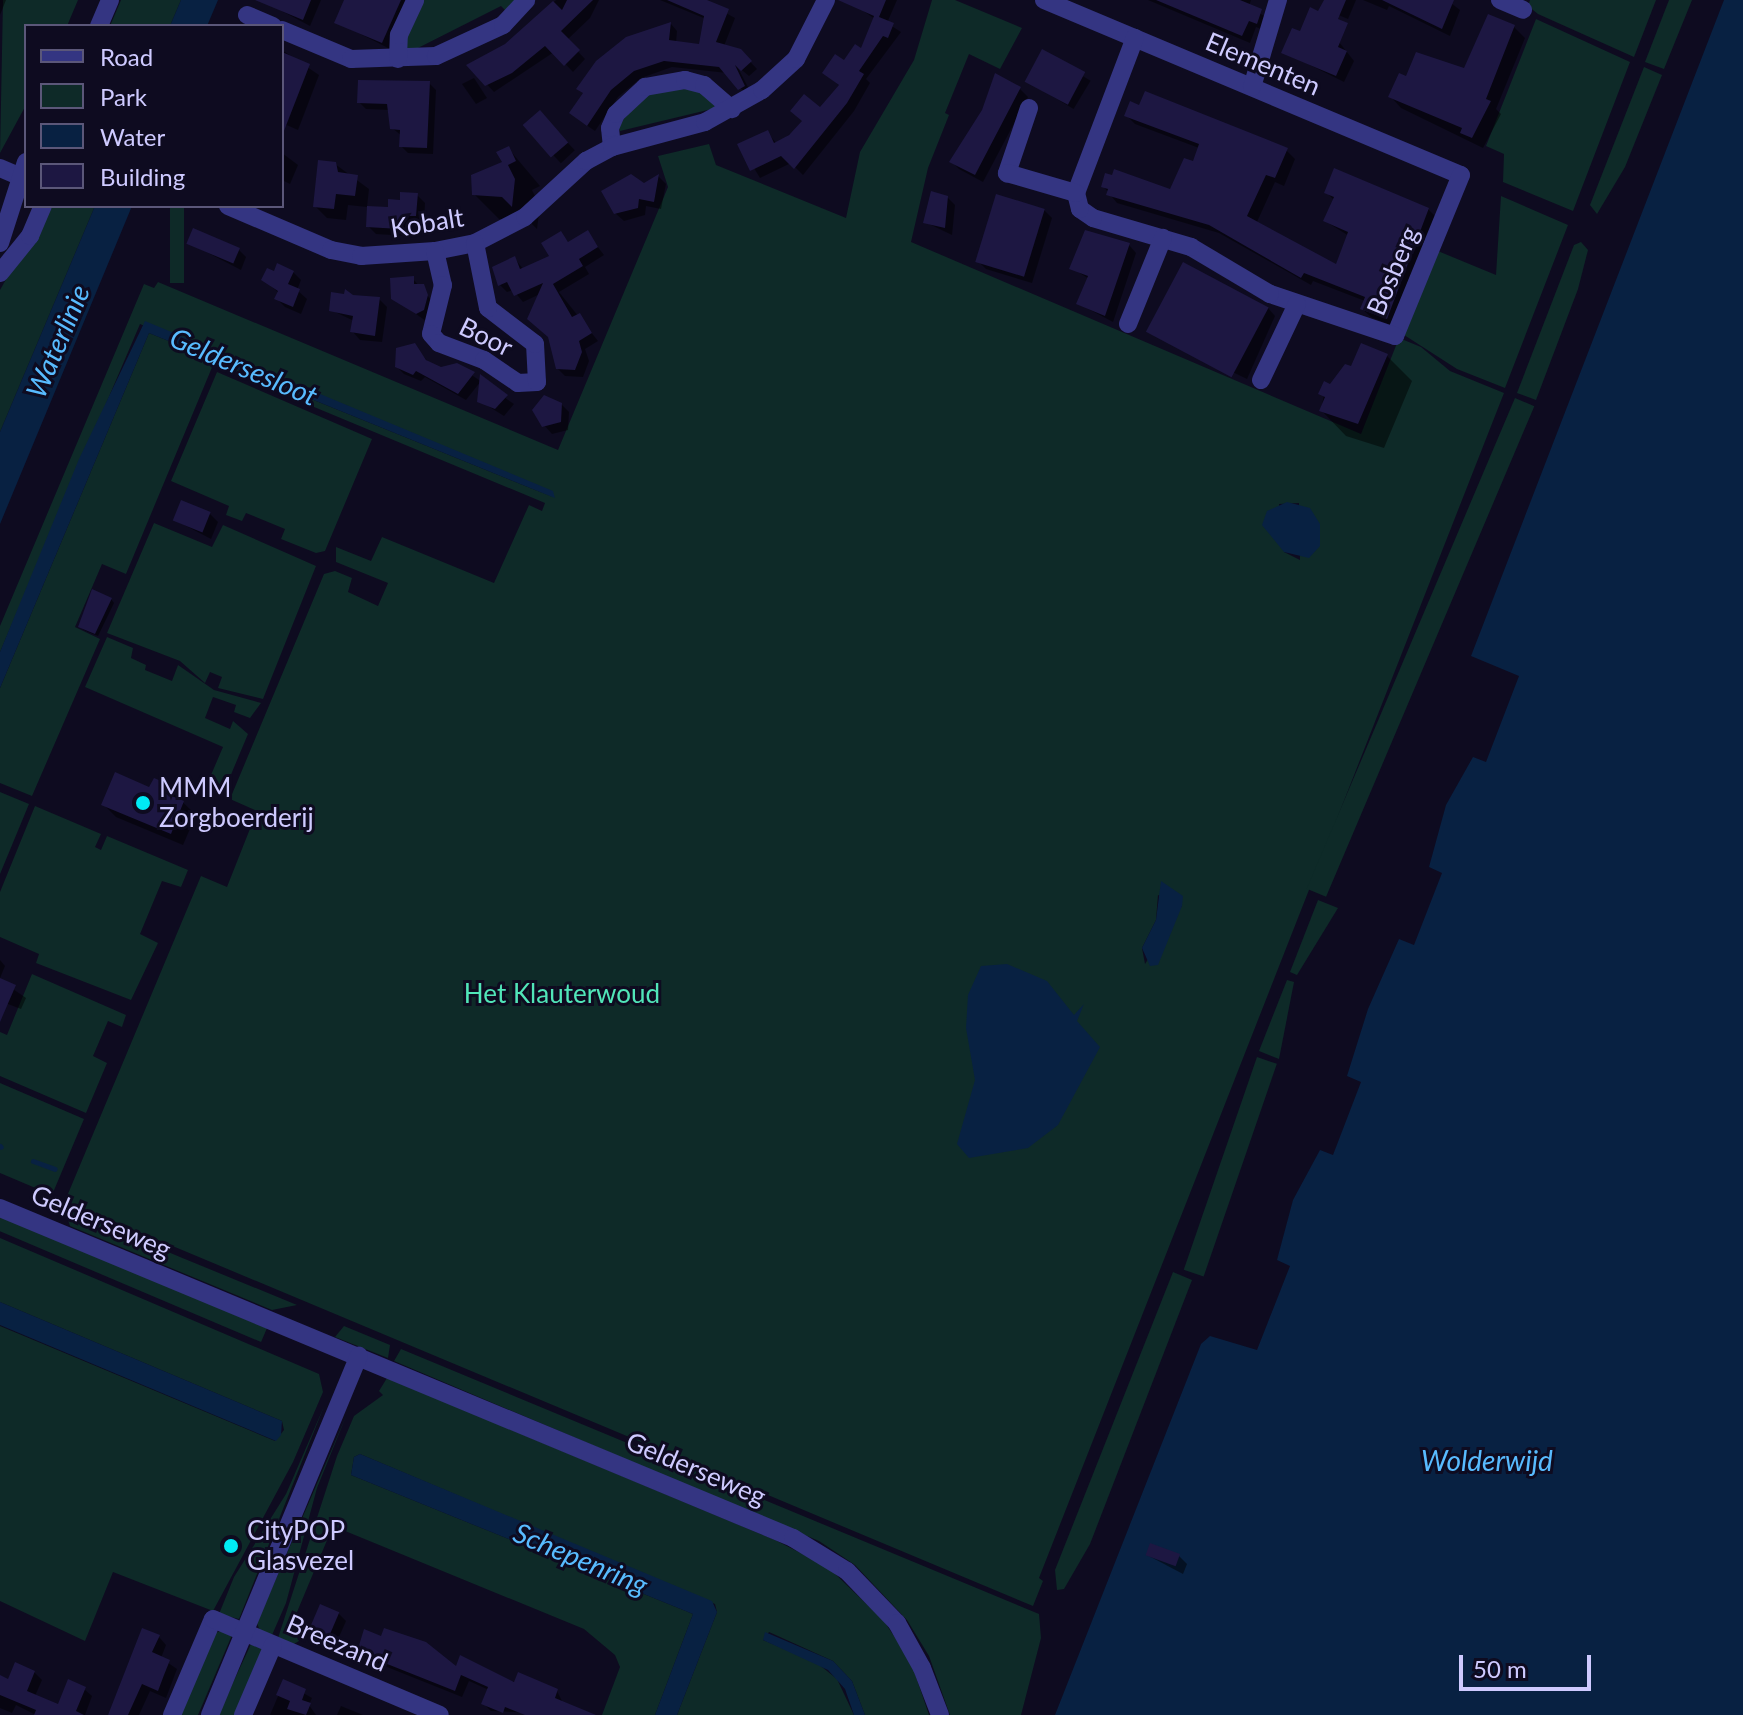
<!DOCTYPE html>
<html>
<head>
<meta charset="utf-8">
<style>
  body { margin:0 }
  #map { position:relative; width:1743px; height:1715px; overflow:hidden; background:#0e0b20; font-family:Lato,sans-serif }
  div>[style] { position:absolute }
  [style*='--x'] { left:calc(var(--x)*1px); top:calc(var(--y)*1px); width:calc(var(--w)*1px); rotate:calc(var(--a)*1deg) }
  .green>* { inset:0; background:#0e2a28; transform-origin:0 0 }
  .water>* { inset:0; background:#082142 }
  .shadow>* { inset:0; background:#0007; transform-origin:0 0 }
  .stream>* { height:5px; margin:-2.5px; padding:0 2.5px; transform-origin:2.5px; border-radius:2.5px; background:#082142 }
  .building>* { inset:0; background:#1d1742; transform-origin:0 0 }
  .minor>* { height:18px; margin:-9px; padding:0 9px; transform-origin:9px; border-radius:9px; background:#343582 }
  .dots>* { width:22px; height:22px; translate:-50% -50%; box-sizing:border-box; border:4px solid #0e0b20; border-radius:50% }
  span { translate:-50% -50%; white-space:nowrap; text-align:center; line-height:1.15; -webkit-text-stroke:6px #0e0b20; paint-order:stroke }
  .street-label { font-size:26px; color:#cecaff }
  .poi-label { font-size:26px; color:#cecaff }
  .left { translate:0 -50%; text-align:left }
  .park-label { font-size:26px; color:#51e5b8 }
  .water-label { font-size:28px; color:#58bbff; font-style:italic }
  .legend { position:absolute; left:24px; top:24px; width:260px; height:184px; box-sizing:border-box; background:#0e0b20; border:2px solid #5b5779; margin:0; padding:10px 14px; list-style:none; font-size:24px; color:#cecaff }
  .legend li { display:flex; align-items:center; gap:16px; height:40px }
  .legend b { width:40px; border:2px solid #5b5779 }
  .scale { position:absolute; left:1459px; top:1655px; width:132px; height:36px; box-sizing:border-box; border:4px solid #cecaff; border-top:0; padding-left:10px; font-size:24px; line-height:28px; white-space:nowrap; color:#cecaff; -webkit-text-stroke:6px #0e0b20; paint-order:stroke }
</style>
</head>
<body>
<div id="map">
  <div class="green">
    <div style="clip-path:polygon(3px 0,78px 0,67px 26px,26px 26px,26px 105px,0 153px)"></div>
    <div style="clip-path:polygon(121px 0,181px 0,170px 26px,110px 26px)"></div>
    <div style="clip-path:polygon(423px 0,517px 0,506px 11px,501px 6px,410px 52px,403px 47px)"></div>
    <div style="clip-path:polygon(evenodd,932px 0,955px 0,1022px 28px,1000px 69px,969px 54px,945px 113px,949px 115px,928px 168px,911px 242px,1361px 434px,1399px 338px,1421px 347px,1450px 371px,1504px 393px,1039px 1578px,1043px 1581px,1033px 1606px,65px 1201px,201px 876px,227px 887px,257px 811px,230px 799px,324px 574px,335px 571px,352px 578px,348px 592px,378px 606px,388px 583px,336px 562px,336px 547px,371px 561px,382px 537px,494px 583px,529px 505px,542px 511px,545px 503px,213px 365px,126px 574px,102px 564px,75px 627px,100px 639px,32px 796px,0 783px,0 688px,149px 333px,555px 498px,140px 324px,0 652px,0 626px,144px 284px,154px 288px,158px 282px,558px 450px,668px 187px,658px 156px,709px 144px,716px 165px,846px 218px,860px 152px,914px 60px,932px 0,1299px 503px,1300px 560px,1284px 552px,1279px 504px,1299px 503px,932px 0,1158px 895px,1182px 906px,1145px 964px,1142px 948px,1156px 920px,1158px 895px)"></div>
    <div style="clip-path:polygon(1530px 0,1656px 0,1634px 57px,1538px 14px,1528px 6px)"></div>
    <div style="clip-path:polygon(1669px 0,1692px 0,1664px 69px,1645px 62px)"></div>
    <div style="clip-path:polygon(1536px 19px,1630px 62px,1573px 211px,1503px 182px,1504px 154px,1486px 146px)"></div>
    <div style="clip-path:polygon(1644px 67px,1662px 75px,1625px 167px,1597px 214px,1590px 205px)"></div>
    <div style="clip-path:polygon(669px 87px,706px 91px,716px 108px,620px 131px,618px 126px,642px 97px)"></div>
    <div style="clip-path:polygon(1501px 196px,1568px 225px,1505px 388px,1457px 369px,1401px 333px,1433px 249px,1496px 275px)"></div>
    <div style="clip-path:polygon(47px 206px,95px 206px,0 432px,0 290px)"></div>
    <div style="left:170px;top:206px;width:14px;height:77px"></div>
    <div style="clip-path:polygon(1581px 242px,1588px 250px,1578px 289px,1536px 400px,1517px 393px,1574px 245px)"></div>
    <div style="clip-path:polygon(217px 372px,372px 439px,325px 551px,316px 553px,281px 539px,285px 529px,246px 513px,242px 521px,226px 515px,229px 506px,171px 481px)"></div>
    <div style="left:1515px;top:398px;width:21px;height:533px;rotate:23deg"></div>
    <div style="clip-path:polygon(154px 523px,212px 547px,223px 525px,316px 566px,263px 699px,218px 688px,222px 677px,210px 672px,205px 683px,180px 661px,107px 633px)"></div>
    <div style="clip-path:polygon(107px 637px,133px 648px,131px 658px,146px 665px,145px 670px,172px 681px,178px 665px,214px 690px,261px 703px,250px 718px,234px 712px,236px 705px,213px 697px,205px 718px,230px 729px,233px 721px,248px 734px,222px 796px,205px 789px,223px 747px,85px 687px)"></div>
    <div style="clip-path:polygon(0 792px,29px 804px,0 874px)"></div>
    <div style="clip-path:polygon(35px 806px,101px 834px,95px 847px,101px 850px,107px 836px,188px 870px,181px 887px,162px 881px,140px 934px,158px 943px,131px 1000px,36px 963px,39px 954px,0 937px,0 892px)"></div>
    <div style="clip-path:polygon(1318px 900px,1338px 908px,1297px 975px,1290px 972px)"></div>
    <div style="clip-path:polygon(32px 974px,126px 1015px,122px 1027px,108px 1021px,93px 1056px,107px 1063px,86px 1113px,0 1076px,0 1032px,7px 1035px)"></div>
    <div style="clip-path:polygon(1287px 980px,1294px 982px,1279px 1059px,1259px 1051px)"></div>
    <div style="left:1257px;top:1057px;width:21px;height:225px;rotate:19deg"></div>
    <div style="clip-path:polygon(0 1083px,84px 1119px,52px 1195px,0 1173px)"></div>
    <div style="clip-path:polygon(64px 1208px,180px 1257px,297px 1305px,272px 1310px,70px 1226px)"></div>
    <div style="left:0;top:1215px;width:290px;height:15px;rotate:23deg"></div>
    <div style="clip-path:polygon(0 1238px,319px 1374px,323px 1392px,293px 1462px,213px 1611px,113px 1572px,85px 1641px,0 1601px,0 1326px,275px 1441px,284px 1430px,282px 1421px,0 1302px)"></div>
    <div style="clip-path:polygon(1173px 1272px,1192px 1280px,1090px 1544px,1064px 1589px,1057px 1590px,1055px 1570px)"></div>
    <div style="clip-path:polygon(344px 1326px,390px 1345px,388px 1358px,335px 1337px)"></div>
    <div style="clip-path:polygon(401px 1349px,1039px 1614px,1041px 1638px,1021px 1715px,950px 1715px,929px 1656px,907px 1620px,855px 1565px,819px 1541px,394px 1361px)"></div>
    <div style="clip-path:polygon(387px 1378px,775px 1540px,828px 1567px,884px 1621px,911px 1662px,929px 1715px,865px 1715px,852px 1681px,833px 1661px,769px 1632px,763px 1640px,817px 1663px,837px 1679px,854px 1715px,677px 1715px,717px 1612px,715px 1604px,360px 1454px,354px 1457px,351px 1475px,693px 1614px,655px 1715px,602px 1715px,620px 1667px,615px 1655px,584px 1629px,333px 1526px,292px 1624px,299px 1641px,292px 1645px,278px 1638px,337px 1456px,354px 1416px,383px 1395px,379px 1391px)"></div>
    <div style="clip-path:polygon(325px 1404px,239px 1619px,219px 1614px,234px 1577px,286px 1494px)"></div>
    <div style="clip-path:polygon(347px 1414px,317px 1488px,286px 1603px,272px 1635px,260px 1631px,257px 1623px)"></div>
    <div style="clip-path:polygon(221px 1631px,232px 1635px,198px 1715px,179px 1715px,215px 1633px)"></div>
    <div style="clip-path:polygon(251px 1644px,262px 1649px,237px 1715px,218px 1715px)"></div>
  </div>
  <div class="water">
    <div style="clip-path:polygon(181px 0,218px 0,207px 26px,170px 26px)"></div>
    <div style="clip-path:polygon(1724px 0,1743px 0,1743px 1715px,1055px 1715px,1201px 1344px,1210px 1336px,1257px 1350px,1290px 1266px,1277px 1260px,1293px 1200px,1320px 1150px,1333px 1155px,1361px 1082px,1347px 1076px,1368px 1009px,1399px 939px,1414px 945px,1442px 873px,1429px 867px,1446px 805px,1473px 757px,1486px 762px,1519px 676px,1471px 656px)"></div>
    <div style="clip-path:polygon(95px 206px,132px 206px,0 524px,0 432px)"></div>
    <div style="clip-path:polygon(145px 321px,553px 491px,555px 498px,149px 333px,0 688px,0 652px,79px 459px)"></div>
    <div style="clip-path:polygon(1287px 502px,1310px 508px,1320px 524px,1320px 546px,1309px 558px,1284px 552px,1262px 525px,1267px 511px)"></div>
    <div style="clip-path:polygon(1161px 881px,1183px 896px,1182px 906px,1158px 965px,1150px 966px,1142px 948px,1156px 920px)"></div>
    <div style="clip-path:polygon(1007px 964px,1047px 981px,1074px 1015px,1084px 1004px,1077px 1021px,1100px 1047px,1058px 1125px,1028px 1148px,969px 1158px,957px 1144px,975px 1080px,966px 1028px,968px 995px,981px 966px)"></div>
    <div style="clip-path:polygon(0 1302px,282px 1421px,281px 1435px,276px 1441px,0 1325px)"></div>
    <div style="clip-path:polygon(360px 1454px,712px 1601px,717px 1612px,677px 1715px,655px 1715px,693px 1614px,351px 1475px,354px 1457px)"></div>
    <div style="clip-path:polygon(765px 1632px,833px 1661px,852px 1681px,865px 1715px,854px 1715px,845px 1689px,828px 1670px,763px 1640px)"></div>
  </div>
  <div class="shadow">
    <div style="clip-path:polygon(0 0,6px 0,0 15px)"></div>
    <div style="clip-path:polygon(284px 0,321px 0,310px 26px,280px 10px)"></div>
    <div style="clip-path:polygon(346px 0,411px 0,390px 49px,337px 22px)"></div>
    <div style="clip-path:polygon(556px 0,599px 0,590px 18px,567px 40px,585px 59px,573px 72px,554px 52px,494px 92px,469px 65px,507px 46px)"></div>
    <div style="clip-path:polygon(660px 0,702px 0,735px 18px,724px 46px,740px 51px,757px 69px,749px 76px,737px 66px,751px 93px,747px 95px,727px 73px,672px 67px,641px 78px,618px 97px,595px 131px,579px 120px,627px 39px,671px 24px,677px 31px,676px 43px,701px 47px,706px 19px)"></div>
    <div style="clip-path:polygon(863px 0,897px 0,887px 23px,901px 32px,866px 79px,870px 83px,854px 111px,803px 175px,791px 163px,760px 178px,740px 145px,767px 132px,777px 144px,820px 110px,840px 86px,824px 73px,862px 51px,875px 19px,859px 8px)"></div>
    <div style="clip-path:polygon(1148px 0,1251px 0,1249px 6px,1267px 18px,1264px 30px,1256px 27px,1250px 43px)"></div>
    <div style="clip-path:polygon(1326px 0,1356px 0,1348px 19px,1331px 12px)"></div>
    <div style="clip-path:polygon(1363px 0,1447px 0,1460px 10px,1450px 36px,1389px 6px,1387px 10px)"></div>
    <div style="clip-path:polygon(1514px 27px,1525px 38px,1496px 109px,1501px 114px,1483px 148px,1401px 108px,1391px 97px,1408px 79px,1465px 70px)"></div>
    <div style="clip-path:polygon(1339px 42px,1354px 61px,1344px 82px,1284px 52px)"></div>
    <div style="clip-path:polygon(282px 50px,319px 75px,298px 130px,282px 123px)"></div>
    <div style="left:1046px;top:54px;width:52px;height:33px;rotate:31deg"></div>
    <div style="clip-path:polygon(474px 78px,487px 98px,476px 104px,462px 84px)"></div>
    <div style="clip-path:polygon(429px 83px,436px 90px,433px 154px,408px 153px,401px 146px,402px 136px,392px 128px,389px 110px,366px 109px,359px 102px)"></div>
    <div style="clip-path:polygon(1020px 89px,1028px 97px,983px 182px,959px 169px,951px 161px)"></div>
    <div style="left:540px;top:113px;width:51px;height:19px;rotate:47deg"></div>
    <div style="clip-path:polygon(1127px 116px,1286px 150px,1295px 159px,1284px 186px,1275px 182px,1257px 222px,1337px 266px,1349px 236px,1325px 221px,1334px 200px,1326px 192px,1428px 209px,1437px 218px,1395px 327px,1371px 317px,1362px 309px,1365px 301px,1313px 281px,1311px 285px,1219px 233px,1117px 203px,1103px 186px,1171px 192px,1194px 163px,1199px 148px,1135px 124px)"></div>
    <div style="clip-path:polygon(508px 148px,540px 186px,532px 190px,540px 206px,537px 229px,530px 222px,499px 219px,474px 194px,504px 163px)"></div>
    <div style="clip-path:polygon(282px 153px,298px 165px,290px 184px,282px 180px)"></div>
    <div style="clip-path:polygon(335px 164px,369px 189px,367px 207px,348px 205px,346px 220px,327px 218px,315px 206px)"></div>
    <div style="clip-path:polygon(658px 176px,666px 184px,661px 209px,646px 206px,645px 215px,624px 221px,615px 213px)"></div>
    <div style="clip-path:polygon(417px 195px,425px 203px,424px 223px,408px 223px,407px 236px,376px 234px,368px 226px)"></div>
    <div style="clip-path:polygon(947px 197px,955px 205px,952px 235px,925px 222px)"></div>
    <div style="clip-path:polygon(1044px 210px,1052px 218px,1032px 283px,986px 269px,978px 261px)"></div>
    <div style="clip-path:polygon(587px 233px,604px 255px,585px 267px,589px 274px,559px 292px,598px 341px,585px 349px,589px 361px,583px 377px,565px 376px,557px 368px,540px 294px,523px 302px,513px 290px,507px 292px,500px 285px,515px 259px,524px 270px,552px 257px,561px 234px,570px 244px)"></div>
    <div style="clip-path:polygon(189px 243px,238px 249px,246px 257px,241px 270px)"></div>
    <div style="clip-path:polygon(1129px 245px,1136px 253px,1113px 322px,1079px 304px,1089px 279px,1072px 268px)"></div>
    <div style="clip-path:polygon(293px 272px,301px 280px,297px 290px,307px 299px,301px 314px,285px 307px,277px 299px,279px 293px,264px 280px)"></div>
    <div style="clip-path:polygon(413px 279px,435px 304px,426px 321px,393px 298px)"></div>
    <div style="clip-path:polygon(379px 299px,387px 307px,382px 342px,360px 340px,353px 332px,354px 321px,331px 310px)"></div>
    <div style="clip-path:polygon(1268px 308px,1275px 316px,1247px 379px,1150px 332px)"></div>
    <div style="clip-path:polygon(1362px 345px,1387px 356px,1412px 381px,1384px 448px,1346px 436px,1321px 410px,1326px 384px,1331px 387px,1352px 369px)"></div>
    <div style="clip-path:polygon(415px 346px,429px 363px,441px 369px,457px 365px,514px 404px,504px 416px,480px 401px,481px 381px,466px 400px,425px 377px,421px 381px,404px 374px,397px 367px)"></div>
    <div style="clip-path:polygon(561px 404px,569px 412px,568px 430px,552px 434px,544px 425px)"></div>
    <div style="clip-path:polygon(210px 514px,218px 522px,211px 539px,175px 520px)"></div>
    <div style="clip-path:polygon(111px 599px,114px 603px,98px 636px,84px 630px,80px 627px)"></div>
    <div style="clip-path:polygon(165px 785px,196px 815px,183px 845px,116px 817px,104px 805px)"></div>
    <div style="clip-path:polygon(0 960px,5px 966px,0 978px)"></div>
    <div style="clip-path:polygon(0 980px,26px 998px,21px 1009px,0 1001px)"></div>
    <div style="clip-path:polygon(1147px 1555px,1179px 1556px,1187px 1564px,1183px 1574px)"></div>
    <div style="clip-path:polygon(338px 1613px,346px 1621px,335px 1646px,311px 1631px)"></div>
    <div style="clip-path:polygon(365px 1631px,456px 1669px,557px 1691px,563px 1703px,582px 1715px,491px 1711px,484px 1704px,489px 1690px,469px 1681px,462px 1697px,367px 1659px,359px 1651px)"></div>
    <div style="clip-path:polygon(159px 1637px,166px 1645px,161px 1658px,177px 1669px,166px 1698px,150px 1691px,139px 1715px,108px 1715px)"></div>
    <div style="clip-path:polygon(34px 1672px,42px 1680px,35px 1696px,59px 1706px,84px 1689px,92px 1696px,85px 1715px,36px 1715px,16px 1705px,12px 1713px,0 1708px,0 1677px,10px 1681px)"></div>
    <div style="clip-path:polygon(284px 1682px,312px 1698px,309px 1705px,316px 1715px,270px 1715px)"></div>
    <div style="clip-path:polygon(341px 1706px,363px 1715px,337px 1715px)"></div>
  </div>
  <div class="stream">
    <div style="--x:0;--y:1146;--w:1;--a:45"></div>
    <div style="--x:33;--y:1161;--w:23;--a:20"></div>
  </div>
  <div class="building">
    <div style="clip-path:polygon(255px 0,311px 0,303px 20px)"></div>
    <div style="clip-path:polygon(344px 0,401px 0,382px 43px,334px 23px)"></div>
    <div style="clip-path:polygon(567px 0,593px 0,561px 31px,580px 50px,564px 66px,545px 46px,512px 73px,485px 86px,466px 65px,505px 44px,553px 1px,562px 10px)"></div>
    <div style="clip-path:polygon(667px 0,707px 0,729px 9px,716px 42px,741px 49px,752px 61px,741px 71px,735px 65px,745px 86px,738px 90px,719px 67px,664px 61px,634px 71px,611px 90px,587px 126px,569px 113px,583px 93px,576px 89px,596px 61px,626px 37px,671px 22px,669px 40px,699px 44px,704px 16px)"></div>
    <div style="clip-path:polygon(838px 0,886px 0,879px 17px,894px 23px,888px 38px,883px 36px,859px 71px,864px 74px,847px 103px,794px 169px,781px 156px,750px 171px,737px 144px,768px 130px,774px 143px,789px 135px,802px 121px,790px 111px,804px 94px,820px 107px,839px 85px,822px 73px,835px 54px,844px 60px,855px 44px,861px 48px,874px 16px)"></div>
    <div style="clip-path:polygon(1156px 0,1240px 0,1262px 9px,1257px 24px,1249px 21px,1242px 36px)"></div>
    <div style="clip-path:polygon(1324px 0,1346px 0,1338px 19px,1348px 23px,1338px 47px,1347px 51px,1336px 76px,1281px 53px,1292px 28px,1300px 31px,1310px 7px,1318px 11px)"></div>
    <div style="clip-path:polygon(1382px 0,1454px 0,1442px 29px)"></div>
    <div style="clip-path:polygon(1488px 14px,1515px 25px,1486px 99px,1491px 101px,1472px 138px,1460px 133px,1462px 128px,1388px 97px,1399px 73px,1406px 76px,1416px 52px,1464px 68px)"></div>
    <div style="left:1042px;top:49px;width:49px;height:37px;rotate:28deg"></div>
    <div style="clip-path:polygon(282px 52px,310px 64px,282px 136px)"></div>
    <div style="clip-path:polygon(995px 73px,1021px 87px,975px 175px,949px 162px,982px 110px)"></div>
    <div style="clip-path:polygon(358px 80px,430px 81px,427px 148px,399px 147px,400px 130px,390px 129px,387px 104px,357px 103px)"></div>
    <div style="clip-path:polygon(1145px 91px,1288px 148px,1275px 178px,1266px 175px,1247px 216px,1336px 264px,1348px 232px,1323px 221px,1334px 197px,1324px 193px,1334px 168px,1429px 208px,1387px 319px,1360px 309px,1365px 297px,1304px 273px,1301px 278px,1209px 225px,1106px 195px,1108px 189px,1101px 187px,1105px 173px,1112px 175px,1114px 169px,1170px 189px,1184px 158px,1193px 161px,1199px 144px,1124px 116px,1130px 101px,1139px 105px)"></div>
    <div style="left:540px;top:110px;width:43px;height:23px;rotate:49deg"></div>
    <div style="clip-path:polygon(509px 146px,516px 161px,508px 165px,515px 179px,512px 207px,502px 197px,472px 195px,471px 175px,502px 162px,496px 152px)"></div>
    <div style="clip-path:polygon(318px 160px,336px 162px,338px 172px,358px 175px,355px 196px,336px 194px,334px 209px,313px 207px)"></div>
    <div style="clip-path:polygon(631px 174px,644px 183px,659px 174px,654px 202px,639px 199px,638px 208px,614px 214px,601px 191px)"></div>
    <div style="clip-path:polygon(931px 191px,948px 196px,945px 228px,923px 223px)"></div>
    <div style="clip-path:polygon(400px 192px,418px 193px,416px 216px,401px 216px,400px 229px,366px 227px,367px 206px,388px 207px,388px 199px,400px 200px)"></div>
    <div style="left:996px;top:194px;width:51px;height:71px;rotate:17deg"></div>
    <div style="left:193px;top:228px;width:51px;height:17px;rotate:23deg"></div>
    <div style="clip-path:polygon(588px 230px,598px 247px,579px 259px,583px 266px,553px 284px,572px 317px,580px 313px,592px 333px,579px 341px,582px 352px,575px 370px,556px 369px,548px 337px,527px 319px,543px 283px,514px 296px,507px 282px,498px 286px,492px 267px,515px 256px,520px 269px,549px 256px,541px 243px,561px 231px,568px 242px)"></div>
    <div style="clip-path:polygon(1085px 230px,1130px 243px,1105px 316px,1076px 304px,1088px 276px,1069px 269px)"></div>
    <div style="left:1183px;top:262px;width:97px;height:79px;rotate:28deg"></div>
    <div style="clip-path:polygon(277px 263px,294px 271px,288px 284px,300px 289px,293px 307px,274px 299px,278px 291px,261px 280px,267px 268px,274px 271px)"></div>
    <div style="clip-path:polygon(414px 276px,414px 284px,424px 284px,428px 295px,424px 310px,416px 314px,391px 299px,390px 278px)"></div>
    <div style="clip-path:polygon(345px 289px,353px 295px,380px 297px,375px 336px,350px 332px,353px 316px,329px 311px,331px 292px,344px 294px)"></div>
    <div style="clip-path:polygon(415px 343px,426px 360px,441px 367px,457px 363px,475px 372px,458px 394px,416px 371px,413px 375px,395px 367px,396px 348px)"></div>
    <div style="clip-path:polygon(1361px 343px,1388px 354px,1358px 424px,1319px 411px,1325px 397px,1318px 394px,1324px 381px,1330px 384px,1345px 364px,1351px 366px)"></div>
    <div style="clip-path:polygon(480px 374px,508px 395px,495px 409px,477px 402px)"></div>
    <div style="clip-path:polygon(544px 395px,562px 403px,561px 422px,542px 427px,532px 410px)"></div>
    <div style="left:181px;top:500px;width:32px;height:22px;rotate:22deg"></div>
    <div style="clip-path:polygon(92px 589px,112px 598px,95px 634px,78px 627px)"></div>
    <div style="clip-path:polygon(115px 772px,149px 787px,154px 778px,166px 783px,162px 792px,184px 801px,171px 834px,101px 805px)"></div>
    <div style="clip-path:polygon(0 978px,16px 985px,0 1022px)"></div>
    <div style="left:1150px;top:1543px;width:32px;height:13px;rotate:20deg"></div>
    <div style="left:320px;top:1604px;width:21px;height:30px;rotate:23deg"></div>
    <div style="clip-path:polygon(142px 1628px,160px 1635px,152px 1652px,170px 1660px,164px 1675px,158px 1691px,142px 1684px,128px 1715px,108px 1715px)"></div>
    <div style="clip-path:polygon(384px 1628px,426px 1642px,456px 1666px,460px 1655px,514px 1682px,518px 1672px,558px 1689px,555px 1698px,596px 1715px,525px 1715px,505px 1707px,503px 1713px,481px 1704px,488px 1687px,461px 1675px,455px 1691px,357px 1652px,364px 1629px,381px 1636px)"></div>
    <div style="clip-path:polygon(15px 1662px,35px 1671px,27px 1691px,58px 1704px,68px 1679px,86px 1687px,76px 1711px,84px 1715px,34px 1715px,36px 1710px,0 1695px,0 1675px,8px 1679px)"></div>
    <div style="clip-path:polygon(283px 1679px,306px 1689px,302px 1700px,311px 1703px,306px 1715px,287px 1709px,290px 1701px,276px 1695px)"></div>
  </div>
  <div class="minor">
    <div style="--x:1044;--y:0;--w:452;--a:22.8"></div>
    <div style="--x:1461;--y:175;--w:174;--a:112.3"></div>
    <div style="--x:1395;--y:336;--w:132;--a:-161.4"></div>
    <div style="--x:1270;--y:294;--w:92;--a:-149.3"></div>
    <div style="--x:1191;--y:247;--w:102;--a:-163.5"></div>
    <div style="--x:1093;--y:218;--w:16;--a:-145"></div>
    <div style="--x:1080;--y:209;--w:16;--a:-104"></div>
    <div style="--x:1076;--y:193;--w:166;--a:-69.2"></div>
    <div style="--x:1500;--y:0;--w:25;--a:23"></div>
    <div style="--x:247;--y:15;--w:28;--a:23"></div>
    <div style="--x:99;--y:26;--w:28;--a:-67"></div>
    <div style="--x:282;--y:30;--w:75;--a:22.8"></div>
    <div style="--x:351;--y:59;--w:85;--a:-2"></div>
    <div style="--x:436;--y:56;--w:74;--a:-24.8"></div>
    <div style="--x:503;--y:25;--w:34;--a:-47"></div>
    <div style="--x:398;--y:59;--w:24;--a:-88"></div>
    <div style="--x:399;--y:35;--w:38;--a:-65"></div>
    <div style="--x:1252;--y:87;--w:91;--a:-73.4"></div>
    <div style="--x:1029;--y:108;--w:69;--a:108.7"></div>
    <div style="--x:1007;--y:173;--w:72;--a:16.2"></div>
    <div style="--x:612;--y:147;--w:19;--a:-96"></div>
    <div style="--x:610;--y:128;--w:15;--a:-67"></div>
    <div style="--x:616;--y:114;--w:40;--a:-43"></div>
    <div style="--x:645;--y:87;--w:41;--a:-9.9"></div>
    <div style="--x:685;--y:80;--w:20;--a:15"></div>
    <div style="--x:704;--y:85;--w:37;--a:41"></div>
    <div style="--x:0;--y:168;--w:28;--a:23"></div>
    <div style="--x:228;--y:206;--w:112;--a:23.1"></div>
    <div style="--x:331;--y:250;--w:31;--a:11"></div>
    <div style="--x:361;--y:256;--w:74;--a:-3.9"></div>
    <div style="--x:435;--y:251;--w:41;--a:-11.3"></div>
    <div style="--x:475;--y:243;--w:56;--a:-27.5"></div>
    <div style="--x:525;--y:217;--w:83;--a:-42.6"></div>
    <div style="--x:586;--y:161;--w:30;--a:-28"></div>
    <div style="--x:612;--y:147;--w:96;--a:-15"></div>
    <div style="--x:705;--y:122;--w:65;--a:-29.3"></div>
    <div style="--x:762;--y:90;--w:46;--a:-42.4"></div>
    <div style="--x:796;--y:59;--w:66;--a:-63"></div>
    <div style="--x:0;--y:243;--w:85;--a:-72.2"></div>
    <div style="--x:435;--y:251;--w:35;--a:77"></div>
    <div style="--x:443;--y:285;--w:50;--a:103.8"></div>
    <div style="--x:431;--y:334;--w:12;--a:48"></div>
    <div style="--x:439;--y:343;--w:48;--a:20.7"></div>
    <div style="--x:484;--y:360;--w:41;--a:34.1"></div>
    <div style="--x:518;--y:383;--w:19;--a:-3"></div>
    <div style="--x:537;--y:382;--w:38;--a:-93"></div>
    <div style="--x:535;--y:344;--w:59;--a:-142.5"></div>
    <div style="--x:488;--y:308;--w:66;--a:-101.3"></div>
    <div style="--x:0;--y:273;--w:48;--a:-51"></div>
    <div style="--x:30;--y:236;--w:33;--a:-67"></div>
    <div style="--x:1128;--y:324;--w:93;--a:-67.9"></div>
    <div style="--x:1261;--y:380;--w:84;--a:-64.7"></div>
    <div style="--x:0;--y:1208;--w:859;--a:22.59"></div>
    <div style="--x:793;--y:1538;--w:63;--a:31.4"></div>
    <div style="--x:847;--y:1571;--w:72;--a:46.1"></div>
    <div style="--x:897;--y:1623;--w:51;--a:60.9"></div>
    <div style="--x:922;--y:1668;--w:50;--a:69"></div>
    <div style="--x:172;--y:1715;--w:104;--a:-66.9"></div>
    <div style="--x:213;--y:1619;--w:246;--a:22.9"></div>
    <div style="--x:210;--y:1715;--w:389;--a:-67.5"></div>
    <div style="--x:243;--y:1715;--w:76;--a:-66.8"></div>
  </div>
  <div class="dots">
    <div style="left:143px;top:803px;background:#00eaf5"></div>
    <div style="left:231px;top:1546px;background:#00eaf5"></div>
  </div>
  <div class="street-label">
    <span style="left:1263px;top:64px;rotate:23deg">Elementen</span>
    <span style="left:427px;top:223px;rotate:-9deg">Kobalt</span>
    <span style="left:1393px;top:271px;rotate:-67deg">Bosberg</span>
    <span style="left:486px;top:337px;rotate:26deg">Boor</span>
    <span style="left:101px;top:1222px;rotate:23deg">Gelderseweg</span>
    <span style="left:696px;top:1469px;rotate:23deg">Gelderseweg</span>
    <span style="left:337px;top:1643px;rotate:23deg">Breezand</span>
  </div>
  <div class="poi-label">
    <span class="left" style="left:159px;top:803px">MMM<br>Zorgboerderij</span>
    <span class="left" style="left:247px;top:1546px">CityPOP<br>Glasvezel</span>
  </div>
  <div class="park-label">
    <span style="left:562px;top:994px">Het Klauterwoud</span>
  </div>
  <div class="water-label">
    <span style="left:57px;top:341px;rotate:-67deg">Waterlinie</span>
    <span style="left:244px;top:366px;rotate:23deg">Geldersesloot</span>
    <span style="left:1487px;top:1460px">Wolderwijd</span>
    <span style="left:581px;top:1558px;rotate:23deg">Schepenring</span>
  </div>
  <ul class="legend">
  <li><b style="height:10px;background:#343582"></b>Road</li>
  <li><b style="height:22px;background:#0e2a28"></b>Park</li>
  <li><b style="height:22px;background:#082142"></b>Water</li>
  <li><b style="height:22px;background:#1d1742"></b>Building</li>
  </ul>
  <div class="scale">50 m</div>
</div>
</body>
</html>
